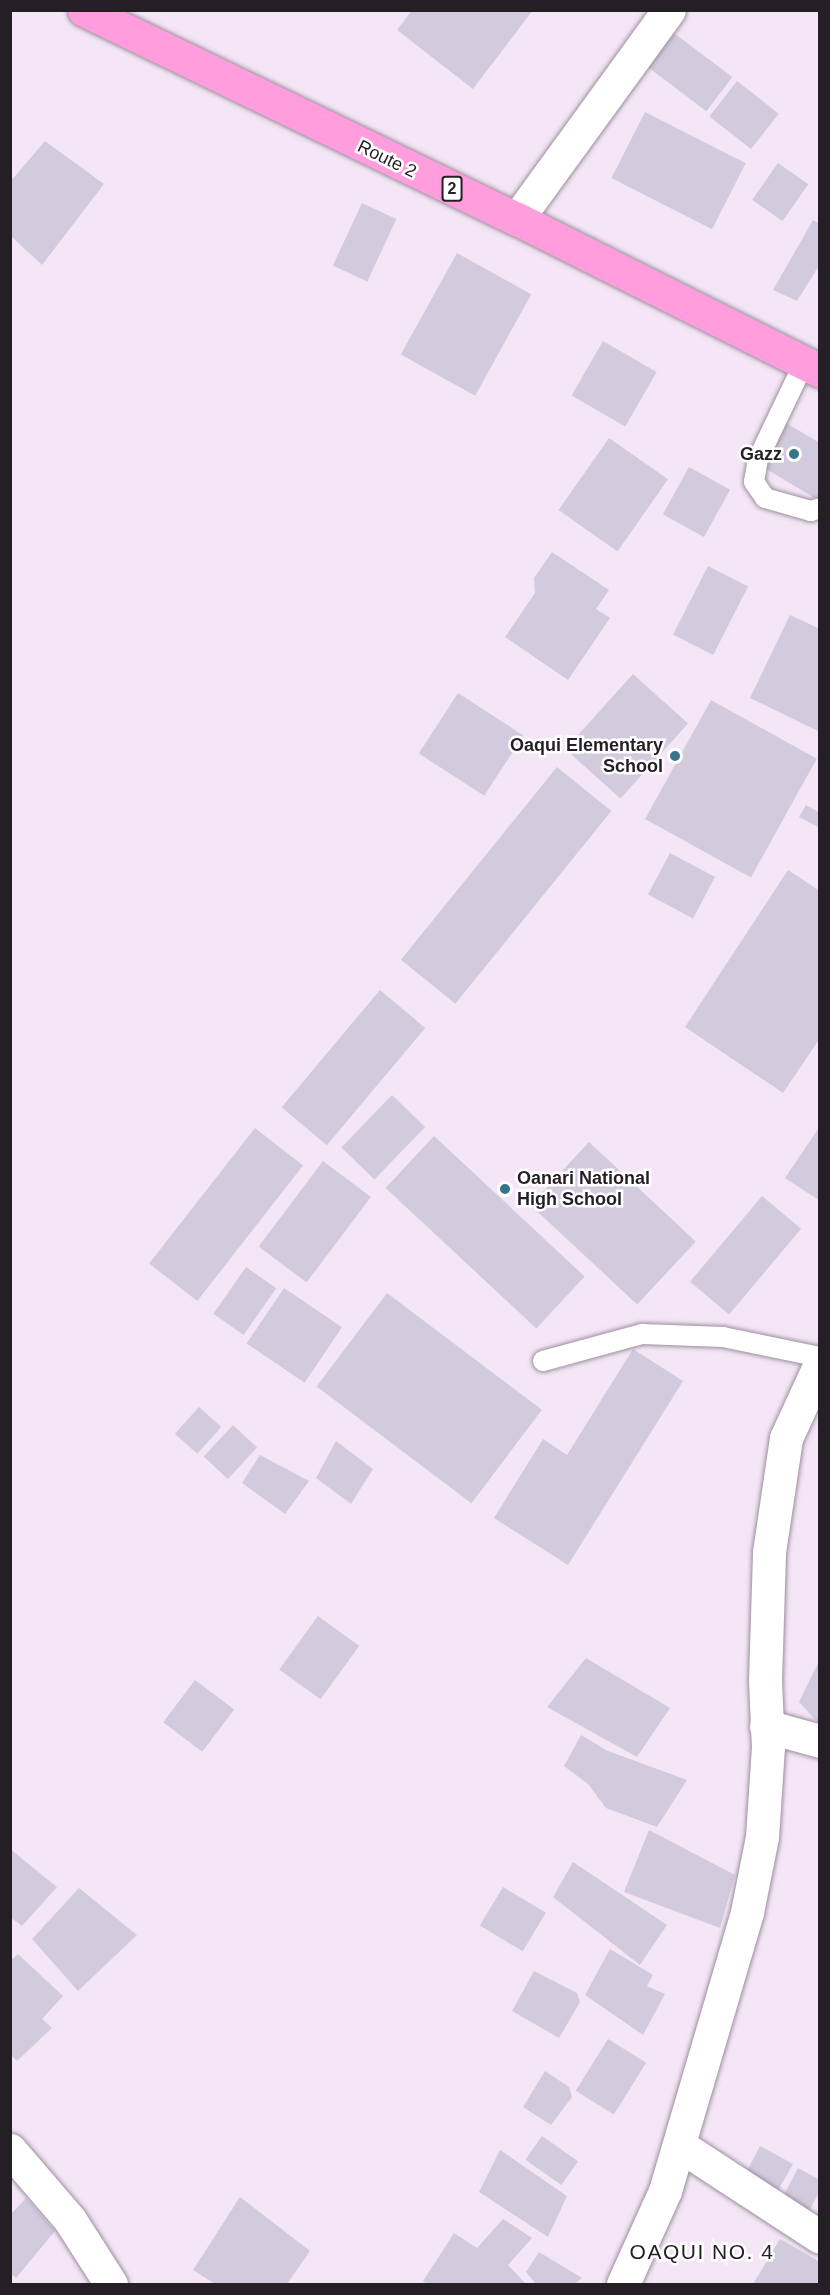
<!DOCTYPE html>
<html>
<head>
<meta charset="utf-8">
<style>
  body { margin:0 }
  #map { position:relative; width:830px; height:2295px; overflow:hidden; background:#f4e6f6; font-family:Helvetica,sans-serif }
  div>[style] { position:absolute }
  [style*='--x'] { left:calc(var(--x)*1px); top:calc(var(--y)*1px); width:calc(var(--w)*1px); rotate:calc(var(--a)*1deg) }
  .building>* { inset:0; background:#d2cbde; transform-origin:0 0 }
  .roads { filter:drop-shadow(0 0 2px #9c8f9e) drop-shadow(0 0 2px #9c8f9e) }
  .lane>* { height:20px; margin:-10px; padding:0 10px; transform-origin:10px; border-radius:10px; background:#fff }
  .street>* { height:33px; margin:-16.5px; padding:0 16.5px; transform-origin:16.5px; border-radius:16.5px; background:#fff }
  .secondary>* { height:33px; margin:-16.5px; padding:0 16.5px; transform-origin:16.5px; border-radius:16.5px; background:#fff }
  .highway>* { height:33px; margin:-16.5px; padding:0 16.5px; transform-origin:16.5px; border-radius:16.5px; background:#ff9ddd }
  .dots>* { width:16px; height:16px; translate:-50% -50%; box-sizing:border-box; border:3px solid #fff; border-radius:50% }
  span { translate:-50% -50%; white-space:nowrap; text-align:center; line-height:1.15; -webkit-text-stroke:5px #fff; paint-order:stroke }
  .shield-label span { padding:2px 4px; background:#fff; border:2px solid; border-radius:4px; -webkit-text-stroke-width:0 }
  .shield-label { font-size:16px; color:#241f25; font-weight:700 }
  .street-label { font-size:18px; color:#241f25 }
  .poi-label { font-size:18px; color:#241f25; font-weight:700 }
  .right { translate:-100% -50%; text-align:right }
  .left { translate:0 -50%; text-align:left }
  .quarter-label { font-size:21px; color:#241f25; letter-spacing:1.5px }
  .frame { position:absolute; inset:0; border:12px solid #241f25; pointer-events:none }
</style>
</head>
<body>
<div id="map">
  <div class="building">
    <div style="clip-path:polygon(412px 10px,533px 10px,473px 89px,397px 30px)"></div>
    <div style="left:674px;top:33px;width:73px;height:43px;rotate:37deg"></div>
    <div style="left:737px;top:81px;width:53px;height:45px;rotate:38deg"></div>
    <div style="left:645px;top:112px;width:113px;height:74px;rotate:27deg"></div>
    <div style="clip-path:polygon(45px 141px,104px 184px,42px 265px,10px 235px,10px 182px)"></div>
    <div style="left:778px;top:163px;width:37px;height:45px;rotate:35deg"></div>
    <div style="left:362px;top:203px;width:38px;height:69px;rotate:25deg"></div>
    <div style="clip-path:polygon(813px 220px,820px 224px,820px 264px,797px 301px,773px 290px)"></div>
    <div style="left:457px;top:253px;width:85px;height:116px;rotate:29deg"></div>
    <div style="left:603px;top:341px;width:62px;height:63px;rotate:30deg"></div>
    <div style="clip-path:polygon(786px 423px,820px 443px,818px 500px,761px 466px)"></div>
    <div style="left:609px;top:438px;width:72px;height:88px;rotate:35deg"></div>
    <div style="left:689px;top:467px;width:47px;height:54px;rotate:29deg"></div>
    <div style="clip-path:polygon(552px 552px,609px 590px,596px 609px,610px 618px,568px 680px,505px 637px,535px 593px,534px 578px)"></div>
    <div style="left:708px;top:566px;width:45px;height:77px;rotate:27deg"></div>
    <div style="clip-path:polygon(790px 615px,820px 629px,820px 732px,750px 698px)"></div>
    <div style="left:633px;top:674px;width:74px;height:101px;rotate:42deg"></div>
    <div style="left:458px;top:693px;width:78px;height:72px;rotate:33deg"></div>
    <div style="left:711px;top:700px;width:121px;height:136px;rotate:29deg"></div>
    <div style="left:557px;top:767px;width:70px;height:248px;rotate:39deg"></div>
    <div style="clip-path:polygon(806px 805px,820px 813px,820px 828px,799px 817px)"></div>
    <div style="left:670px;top:853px;width:51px;height:47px;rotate:28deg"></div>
    <div style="clip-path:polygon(788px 870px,820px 891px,820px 1038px,783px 1093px,685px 1027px)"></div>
    <div style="left:380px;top:990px;width:59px;height:153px;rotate:40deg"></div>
    <div style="left:392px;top:1095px;width:46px;height:73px;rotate:44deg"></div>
    <div style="clip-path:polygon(820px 1126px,820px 1201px,785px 1178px)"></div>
    <div style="left:255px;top:1128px;width:61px;height:172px;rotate:38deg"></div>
    <div style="left:434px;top:1136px;width:206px;height:71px;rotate:43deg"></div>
    <div style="left:589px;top:1142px;width:146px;height:86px;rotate:43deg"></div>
    <div style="left:323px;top:1161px;width:60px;height:107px;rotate:37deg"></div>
    <div style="left:762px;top:1196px;width:51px;height:112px;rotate:40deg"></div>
    <div style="left:246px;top:1267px;width:37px;height:57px;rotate:35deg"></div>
    <div style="left:284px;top:1288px;width:70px;height:67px;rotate:34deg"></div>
    <div style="left:387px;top:1293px;width:194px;height:117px;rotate:37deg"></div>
    <div style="clip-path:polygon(633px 1349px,683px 1381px,568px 1565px,494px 1518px,543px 1439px,567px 1455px)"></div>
    <div style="left:199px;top:1407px;width:30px;height:36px;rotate:42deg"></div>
    <div style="left:233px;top:1425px;width:33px;height:43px;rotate:43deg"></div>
    <div style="clip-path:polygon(336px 1441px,373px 1469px,351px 1504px,316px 1478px)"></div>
    <div style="clip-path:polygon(260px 1455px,309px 1481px,285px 1514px,242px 1483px)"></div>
    <div style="left:318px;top:1616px;width:51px;height:66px;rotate:36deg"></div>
    <div style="clip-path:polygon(586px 1658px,670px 1708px,637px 1757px,547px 1707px)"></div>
    <div style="clip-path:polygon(820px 1659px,820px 1725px,799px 1702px)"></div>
    <div style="left:195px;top:1680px;width:49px;height:53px;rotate:37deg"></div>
    <div style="clip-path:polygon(581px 1735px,608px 1751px,687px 1780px,657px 1827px,606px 1808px,588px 1784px,564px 1766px)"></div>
    <div style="clip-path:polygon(649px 1830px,735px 1875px,720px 1928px,624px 1892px)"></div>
    <div style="clip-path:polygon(10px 1849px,57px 1887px,22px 1926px,10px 1917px)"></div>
    <div style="clip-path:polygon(573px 1862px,667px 1925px,640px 1965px,553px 1897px)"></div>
    <div style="left:503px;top:1887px;width:50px;height:45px;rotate:31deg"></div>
    <div style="clip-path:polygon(79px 1888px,137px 1935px,78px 1991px,32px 1939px)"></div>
    <div style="clip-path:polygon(610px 1949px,653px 1975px,647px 1986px,665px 1994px,643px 2035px,585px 1995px)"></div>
    <div style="clip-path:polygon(18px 1954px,63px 1996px,42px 2019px,52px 2028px,17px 2061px,10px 2054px,10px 1961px)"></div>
    <div style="clip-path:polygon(534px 1971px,577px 1993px,580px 2002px,559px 2038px,512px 2011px)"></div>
    <div style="left:608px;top:2039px;width:45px;height:61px;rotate:32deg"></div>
    <div style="clip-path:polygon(545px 2071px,569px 2087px,572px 2097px,551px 2125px,523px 2107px)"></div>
    <div style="left:542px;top:2136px;width:44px;height:29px;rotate:35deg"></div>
    <div style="clip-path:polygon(760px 2146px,793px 2164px,776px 2194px,746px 2173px)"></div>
    <div style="clip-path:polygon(500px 2150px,567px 2196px,548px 2237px,479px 2192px)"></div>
    <div style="clip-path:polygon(798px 2168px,820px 2180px,820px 2191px,806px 2216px,784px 2195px)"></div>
    <div style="clip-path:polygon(240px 2197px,310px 2251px,287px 2284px,215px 2284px,193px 2270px)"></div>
    <div style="clip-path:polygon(26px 2198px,55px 2231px,16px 2278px,10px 2273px,10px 2215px)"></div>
    <div style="clip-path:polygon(503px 2219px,532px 2238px,508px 2265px,526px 2284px,427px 2284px,423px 2281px,454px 2233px,477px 2248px)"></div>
    <div style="clip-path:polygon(780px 2239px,820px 2262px,820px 2284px,753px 2284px)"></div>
    <div style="clip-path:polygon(539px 2252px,582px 2278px,575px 2284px,536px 2284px,526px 2272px)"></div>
  </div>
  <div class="roads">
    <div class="lane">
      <div style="--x:804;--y:363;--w:106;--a:115.6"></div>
      <div style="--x:758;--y:459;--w:23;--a:100"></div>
      <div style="--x:754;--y:482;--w:19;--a:55"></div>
      <div style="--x:765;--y:498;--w:48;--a:15.8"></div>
      <div style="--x:811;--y:511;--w:9;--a:-18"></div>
      <div style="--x:543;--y:1361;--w:103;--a:-15.3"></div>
      <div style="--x:642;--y:1334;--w:81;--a:2.1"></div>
      <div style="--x:723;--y:1337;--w:99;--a:11.7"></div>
    </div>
    <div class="street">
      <div style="--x:517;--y:219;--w:258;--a:-54"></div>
      <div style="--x:766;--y:1726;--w:56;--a:15.5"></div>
      <div style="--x:679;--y:2145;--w:168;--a:33.1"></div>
      <div style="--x:10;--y:2150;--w:92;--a:49.4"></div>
      <div style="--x:70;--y:2220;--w:76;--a:57.4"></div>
    </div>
    <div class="secondary">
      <div style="--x:623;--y:2284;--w:102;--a:-65.7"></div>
      <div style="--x:665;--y:2191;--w:291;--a:-73.6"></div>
      <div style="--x:747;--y:1912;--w:76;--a:-78.7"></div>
      <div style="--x:762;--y:1837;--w:90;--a:-86.2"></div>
      <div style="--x:768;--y:1747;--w:66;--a:-92.6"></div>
      <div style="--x:765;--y:1681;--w:129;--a:-88.2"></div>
      <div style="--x:769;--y:1552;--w:115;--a:-81.5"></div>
      <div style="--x:786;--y:1438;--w:81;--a:-65.3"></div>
    </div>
    <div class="highway">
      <div style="--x:84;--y:10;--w:481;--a:25.8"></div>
      <div style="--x:517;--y:219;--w:339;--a:26.6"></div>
    </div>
  </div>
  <div class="dots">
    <div style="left:794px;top:454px;background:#37748b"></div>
    <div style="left:675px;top:756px;background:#37748b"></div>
    <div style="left:505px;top:1189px;background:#37748b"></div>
  </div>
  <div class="shield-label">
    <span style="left:452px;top:189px">2</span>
  </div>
  <div class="street-label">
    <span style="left:387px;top:159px;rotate:26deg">Route 2</span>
  </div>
  <div class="poi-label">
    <span class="right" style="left:782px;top:454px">Gazz</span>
    <span class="right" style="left:663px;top:756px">Oaqui Elementary<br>School</span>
    <span class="left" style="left:517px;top:1189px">Oanari National<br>High School</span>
  </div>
  <div class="quarter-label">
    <span style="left:702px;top:2252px">OAQUI NO. 4</span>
  </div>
  <div class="frame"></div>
</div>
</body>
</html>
